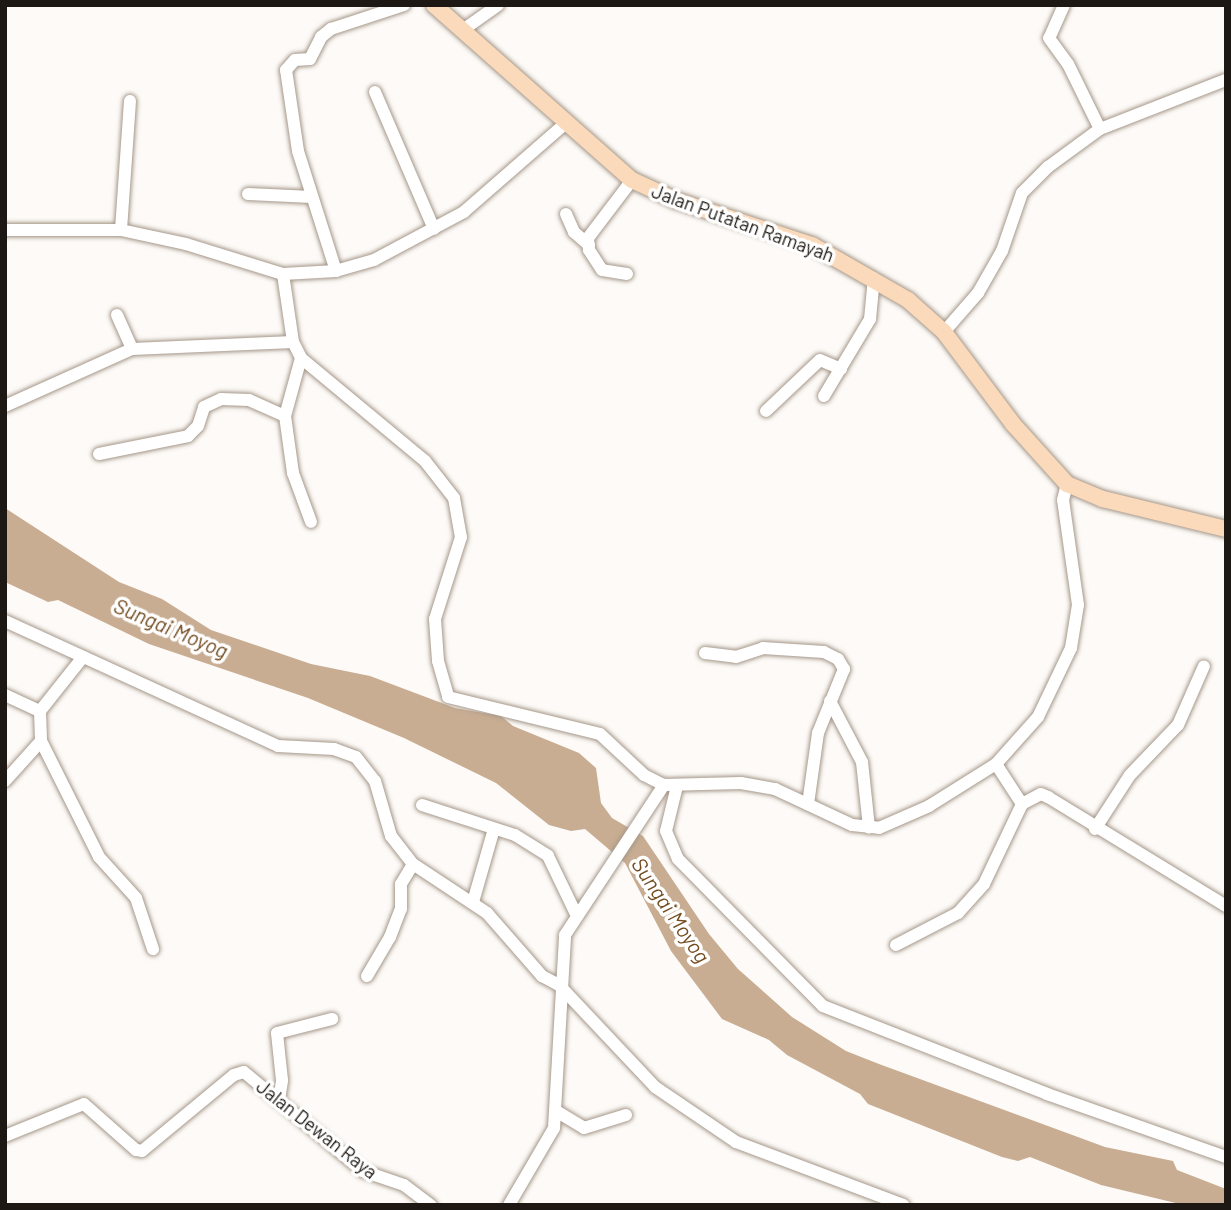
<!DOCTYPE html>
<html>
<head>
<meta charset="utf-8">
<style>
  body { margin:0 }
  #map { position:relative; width:1231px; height:1210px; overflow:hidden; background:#fdfaf7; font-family:Barlow,sans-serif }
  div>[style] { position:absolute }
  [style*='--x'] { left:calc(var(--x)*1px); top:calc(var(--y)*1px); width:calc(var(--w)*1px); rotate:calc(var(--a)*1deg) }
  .water>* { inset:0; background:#c8ad92 }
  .roads { filter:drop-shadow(0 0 2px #a59789) drop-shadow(0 0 2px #a59789) }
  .minor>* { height:12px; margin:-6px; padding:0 6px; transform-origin:6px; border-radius:6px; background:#fff }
  .major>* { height:16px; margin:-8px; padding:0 8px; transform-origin:8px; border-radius:8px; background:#fbdabb }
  span { translate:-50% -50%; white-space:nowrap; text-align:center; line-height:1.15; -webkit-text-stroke:7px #fff; paint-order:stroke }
  .street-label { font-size:19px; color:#1d1813 }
  .water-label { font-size:21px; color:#734c20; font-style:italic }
  .frame { position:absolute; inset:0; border:7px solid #1d1813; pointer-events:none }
</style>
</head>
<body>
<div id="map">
  <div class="water">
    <div style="clip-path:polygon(5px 508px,119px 582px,162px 599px,211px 630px,311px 664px,370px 676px,455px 708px,501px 716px,513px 726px,579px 753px,596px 768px,601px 803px,612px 818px,643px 836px,709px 934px,738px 969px,792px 1017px,846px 1051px,879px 1064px,1105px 1147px,1173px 1161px,1177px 1170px,1226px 1189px,1226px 1205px,1184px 1205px,1101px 1185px,1030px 1157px,1018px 1161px,1002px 1157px,868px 1104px,860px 1094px,787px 1055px,769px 1040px,722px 1019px,671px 951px,625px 863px,585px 829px,571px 831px,549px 825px,496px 783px,404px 738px,308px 698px,149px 644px,58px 600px,48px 602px,5px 582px)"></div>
  </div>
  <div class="roads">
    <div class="minor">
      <div style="--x:1064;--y:5;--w:36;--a:114"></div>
      <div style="--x:1049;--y:38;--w:32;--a:54"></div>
      <div style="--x:1068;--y:64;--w:72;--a:63.8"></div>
      <div style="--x:463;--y:30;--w:43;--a:-35.5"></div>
      <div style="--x:375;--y:92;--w:149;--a:66.7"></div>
      <div style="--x:130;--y:101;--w:129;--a:94"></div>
      <div style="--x:121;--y:230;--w:66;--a:12.2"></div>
      <div style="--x:186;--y:244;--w:102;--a:17.2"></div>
      <div style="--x:567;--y:122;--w:137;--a:138.9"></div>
      <div style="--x:464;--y:212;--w:102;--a:151.9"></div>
      <div style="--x:374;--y:260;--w:40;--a:164"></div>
      <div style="--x:336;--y:271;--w:53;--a:176.8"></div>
      <div style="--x:283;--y:274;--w:69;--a:81.6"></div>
      <div style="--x:293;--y:342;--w:18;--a:63"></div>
      <div style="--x:301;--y:358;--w:161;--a:39.7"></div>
      <div style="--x:425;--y:461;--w:47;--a:51.9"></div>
      <div style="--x:454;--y:498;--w:40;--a:80"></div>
      <div style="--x:461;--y:537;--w:86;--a:107.6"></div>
      <div style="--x:435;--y:619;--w:42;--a:85.9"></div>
      <div style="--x:438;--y:661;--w:37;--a:74"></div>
      <div style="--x:448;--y:697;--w:156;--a:13.7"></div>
      <div style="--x:600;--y:734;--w:60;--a:43"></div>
      <div style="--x:644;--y:775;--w:22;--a:27"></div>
      <div style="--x:248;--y:194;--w:64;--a:2.7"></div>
      <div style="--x:566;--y:214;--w:20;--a:66"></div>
      <div style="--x:574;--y:232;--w:20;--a:41"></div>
      <div style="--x:5;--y:230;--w:116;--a:0"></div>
      <div style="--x:336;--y:271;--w:126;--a:-107.6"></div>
      <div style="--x:298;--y:151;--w:82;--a:-98.4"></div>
      <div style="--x:286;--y:70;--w:13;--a:-48"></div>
      <div style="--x:295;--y:60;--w:15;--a:-4"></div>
      <div style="--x:310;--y:59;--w:25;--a:-63"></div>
      <div style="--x:321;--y:37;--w:13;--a:-39"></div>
      <div style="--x:331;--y:29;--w:77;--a:-18.2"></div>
      <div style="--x:627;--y:274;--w:25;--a:-171"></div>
      <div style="--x:602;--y:270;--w:24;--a:-123"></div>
      <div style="--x:589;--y:250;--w:12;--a:-95"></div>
      <div style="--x:588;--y:238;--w:73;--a:-52.8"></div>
      <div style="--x:117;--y:315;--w:37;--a:66"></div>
      <div style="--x:944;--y:332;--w:52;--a:-48.9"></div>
      <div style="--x:978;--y:293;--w:48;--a:-60.3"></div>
      <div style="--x:1002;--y:251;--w:61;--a:-71"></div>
      <div style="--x:1022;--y:193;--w:37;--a:-45"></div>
      <div style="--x:1048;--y:167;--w:64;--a:-36.2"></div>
      <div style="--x:1100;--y:129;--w:135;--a:-21.3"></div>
      <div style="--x:301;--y:358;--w:60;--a:105.4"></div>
      <div style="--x:285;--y:416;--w:58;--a:82"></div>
      <div style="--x:293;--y:473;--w:52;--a:69.8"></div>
      <div style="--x:824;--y:396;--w:90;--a:-59.1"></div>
      <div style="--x:870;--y:319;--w:41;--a:-84.4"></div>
      <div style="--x:5;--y:406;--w:139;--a:-24.2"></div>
      <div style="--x:132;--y:349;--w:161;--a:-2.5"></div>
      <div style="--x:766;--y:411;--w:74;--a:-43.4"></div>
      <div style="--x:820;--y:360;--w:23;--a:23"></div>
      <div style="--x:99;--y:454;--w:91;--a:-11.4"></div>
      <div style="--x:188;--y:436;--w:14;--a:-45"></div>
      <div style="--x:198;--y:426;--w:20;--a:-72"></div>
      <div style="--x:204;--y:407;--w:19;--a:-25"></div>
      <div style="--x:221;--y:399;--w:28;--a:2"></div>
      <div style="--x:249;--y:400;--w:39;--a:24"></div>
      <div style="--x:5;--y:621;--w:300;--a:24.6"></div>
      <div style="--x:278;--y:746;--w:56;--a:3.1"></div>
      <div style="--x:334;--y:749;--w:23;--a:20"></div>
      <div style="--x:356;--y:757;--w:31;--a:52"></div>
      <div style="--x:375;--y:781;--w:57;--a:73.8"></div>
      <div style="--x:391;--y:836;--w:36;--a:52"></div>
      <div style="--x:413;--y:864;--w:89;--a:33.5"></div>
      <div style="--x:487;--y:913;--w:84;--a:48.9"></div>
      <div style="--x:542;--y:976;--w:19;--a:28"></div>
      <div style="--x:559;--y:985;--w:140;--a:46.7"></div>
      <div style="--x:655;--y:1087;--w:98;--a:34.2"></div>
      <div style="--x:736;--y:1142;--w:179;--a:20.6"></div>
      <div style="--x:705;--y:653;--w:31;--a:7"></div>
      <div style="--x:736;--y:657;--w:28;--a:-18"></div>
      <div style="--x:763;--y:648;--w:61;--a:3.8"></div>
      <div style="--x:824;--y:652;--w:16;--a:27"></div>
      <div style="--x:838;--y:659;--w:12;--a:59"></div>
      <div style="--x:844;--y:669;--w:69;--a:112.1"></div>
      <div style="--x:818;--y:733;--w:72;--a:98"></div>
      <div style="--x:83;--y:657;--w:69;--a:128.5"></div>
      <div style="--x:40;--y:711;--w:30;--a:88"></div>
      <div style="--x:41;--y:741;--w:130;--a:63.4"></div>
      <div style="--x:99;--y:857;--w:55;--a:47.9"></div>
      <div style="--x:136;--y:898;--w:54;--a:71.6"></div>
      <div style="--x:5;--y:695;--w:38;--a:25"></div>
      <div style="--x:830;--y:701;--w:69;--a:62.3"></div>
      <div style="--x:862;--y:762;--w:66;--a:83.9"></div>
      <div style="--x:996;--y:764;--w:48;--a:57"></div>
      <div style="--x:1022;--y:804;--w:21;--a:-28"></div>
      <div style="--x:1041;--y:794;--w:8;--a:23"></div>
      <div style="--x:1048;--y:797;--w:209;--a:31.5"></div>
      <div style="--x:5;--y:781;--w:54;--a:-48"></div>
      <div style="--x:677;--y:786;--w:46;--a:103.7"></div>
      <div style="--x:666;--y:831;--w:30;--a:67"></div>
      <div style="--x:678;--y:859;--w:206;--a:45.4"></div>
      <div style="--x:823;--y:1006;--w:241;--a:21.4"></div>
      <div style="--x:1047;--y:1094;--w:190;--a:19.4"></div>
      <div style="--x:422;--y:805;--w:98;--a:17.9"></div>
      <div style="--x:515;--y:835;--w:39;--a:32"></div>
      <div style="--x:548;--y:856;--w:64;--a:64.2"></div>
      <div style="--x:1095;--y:829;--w:64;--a:-57.1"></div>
      <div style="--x:1130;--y:775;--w:69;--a:-46.2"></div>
      <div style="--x:1178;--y:725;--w:64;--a:-66.2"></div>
      <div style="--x:473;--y:902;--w:76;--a:-74"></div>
      <div style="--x:896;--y:945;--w:70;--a:-27.3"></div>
      <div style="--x:958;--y:913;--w:39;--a:-48"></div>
      <div style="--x:984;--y:884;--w:89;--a:-64.6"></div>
      <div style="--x:367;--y:976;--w:45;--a:-59.5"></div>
      <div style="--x:390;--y:937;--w:30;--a:-69"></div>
      <div style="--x:401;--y:909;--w:25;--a:-90"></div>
      <div style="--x:401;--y:884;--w:23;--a:-59"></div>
      <div style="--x:279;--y:1100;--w:20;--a:-81"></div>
      <div style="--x:282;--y:1080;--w:47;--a:-96.1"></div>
      <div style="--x:277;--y:1033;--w:57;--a:-14.3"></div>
      <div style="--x:556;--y:1111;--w:33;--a:31"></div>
      <div style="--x:584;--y:1128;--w:44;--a:-17.2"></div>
      <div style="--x:5;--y:1136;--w:85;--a:-22.1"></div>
      <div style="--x:84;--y:1104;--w:69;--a:41.5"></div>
      <div style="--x:136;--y:1150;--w:6;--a:9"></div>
      <div style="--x:142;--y:1151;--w:119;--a:-39.6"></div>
      <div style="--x:234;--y:1075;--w:10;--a:-17"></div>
      <div style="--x:244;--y:1072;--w:155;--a:39.8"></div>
      <div style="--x:363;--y:1171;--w:43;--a:18.9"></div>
      <div style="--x:404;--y:1185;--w:34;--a:37"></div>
      <div style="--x:509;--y:1205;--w:89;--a:-59.7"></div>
      <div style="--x:554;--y:1128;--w:193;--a:-86.7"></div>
      <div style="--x:565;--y:935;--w:180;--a:-56.6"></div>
      <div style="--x:664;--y:785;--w:77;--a:-1.5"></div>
      <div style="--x:741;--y:783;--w:35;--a:10"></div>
      <div style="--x:775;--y:789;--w:85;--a:25.1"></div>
      <div style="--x:852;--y:825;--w:27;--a:6"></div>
      <div style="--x:879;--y:828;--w:55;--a:-23.7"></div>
      <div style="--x:929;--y:806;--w:79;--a:-32.1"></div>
      <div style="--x:996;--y:764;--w:63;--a:-48.2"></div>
      <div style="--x:1038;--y:717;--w:76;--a:-64.4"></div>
      <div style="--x:1071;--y:648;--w:44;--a:-80.8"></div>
      <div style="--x:1078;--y:605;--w:106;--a:-98.1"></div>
      <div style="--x:1063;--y:500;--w:16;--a:-76"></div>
    </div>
    <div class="major">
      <div style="--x:434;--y:5;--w:264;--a:41.5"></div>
      <div style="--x:632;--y:180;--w:47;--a:24.9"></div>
      <div style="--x:675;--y:200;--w:144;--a:18.2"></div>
      <div style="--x:812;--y:245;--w:111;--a:29.8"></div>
      <div style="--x:908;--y:300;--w:48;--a:41.6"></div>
      <div style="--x:944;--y:332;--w:115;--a:53.1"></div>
      <div style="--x:1013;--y:424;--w:81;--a:48"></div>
      <div style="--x:1067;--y:484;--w:39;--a:23"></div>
      <div style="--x:1103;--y:499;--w:127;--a:13.7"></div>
    </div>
  </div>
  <div class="street-label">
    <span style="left:743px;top:223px;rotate:20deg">Jalan Putatan Ramayah</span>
    <span style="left:317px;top:1129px;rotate:38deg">Jalan Dewan Raya</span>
  </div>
  <div class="water-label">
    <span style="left:171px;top:628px;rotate:23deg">Sungai Moyog</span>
    <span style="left:671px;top:910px;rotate:56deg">Sungai Moyog</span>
  </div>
  <div class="frame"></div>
</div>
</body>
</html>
